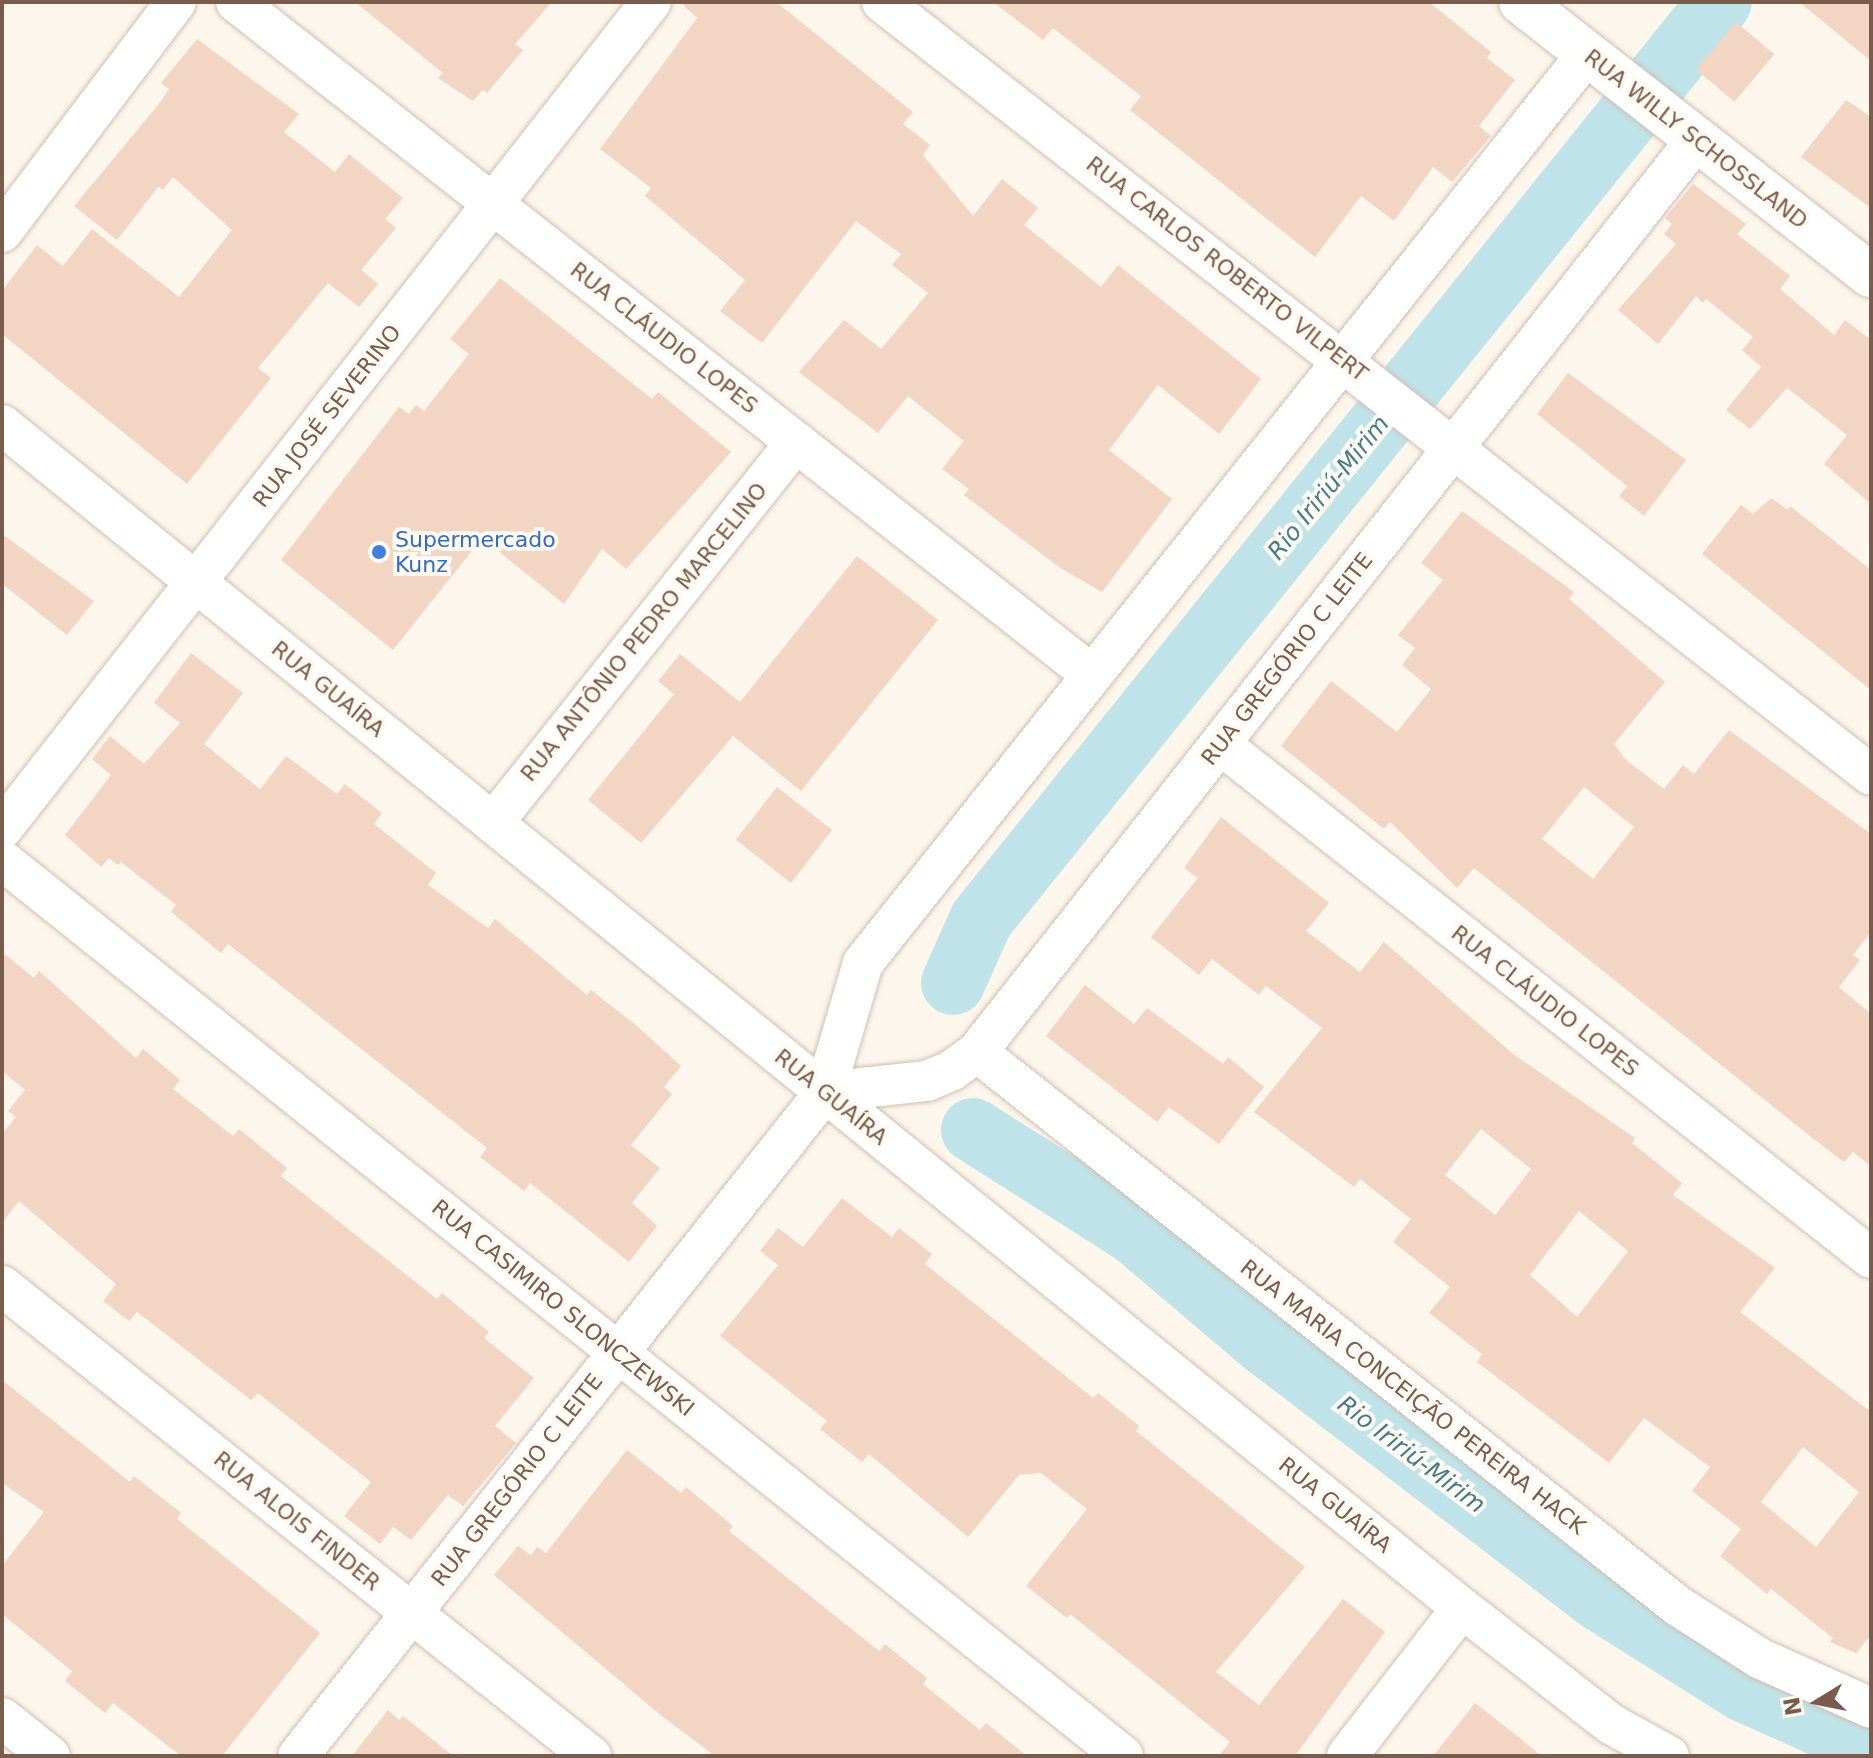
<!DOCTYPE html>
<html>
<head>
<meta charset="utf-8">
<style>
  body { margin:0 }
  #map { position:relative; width:1873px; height:1758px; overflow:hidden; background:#fdf6ec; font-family:"DejaVu Sans",sans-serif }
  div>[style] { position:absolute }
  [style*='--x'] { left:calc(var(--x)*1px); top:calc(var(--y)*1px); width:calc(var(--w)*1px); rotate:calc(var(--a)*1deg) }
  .river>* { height:64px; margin:-32px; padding:0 32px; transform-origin:32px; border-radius:32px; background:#bfe3e8 }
  .building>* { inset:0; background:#f3d5c3; transform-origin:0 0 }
  .roads { filter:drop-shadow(0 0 2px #d1beb0) drop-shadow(0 0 2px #d1beb0) }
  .street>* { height:40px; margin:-20px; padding:0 20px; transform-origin:20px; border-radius:20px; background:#fff }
  .secondary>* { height:44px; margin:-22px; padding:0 22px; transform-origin:22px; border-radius:22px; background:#fff }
  .dots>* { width:22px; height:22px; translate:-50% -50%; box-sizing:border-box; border:4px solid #fffaf3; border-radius:50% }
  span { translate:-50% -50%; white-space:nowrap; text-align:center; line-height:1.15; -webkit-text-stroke:8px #fffaf3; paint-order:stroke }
  .street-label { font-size:22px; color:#7a5c4d }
  .shop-label { font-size:22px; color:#366cbe }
  .left { translate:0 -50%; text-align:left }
  .water-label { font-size:24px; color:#437c86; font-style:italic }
  .frame { position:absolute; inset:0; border:4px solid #7a5c4d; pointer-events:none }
  .north { position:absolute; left:1777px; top:1662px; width:80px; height:80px; -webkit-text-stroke:6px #fffaf3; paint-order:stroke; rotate:260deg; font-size:22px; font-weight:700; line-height:32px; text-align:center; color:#7a5c4d }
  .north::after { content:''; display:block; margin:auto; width:28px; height:36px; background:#7a5c4d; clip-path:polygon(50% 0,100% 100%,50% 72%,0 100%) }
</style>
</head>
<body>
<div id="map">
  <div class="river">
    <div style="--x:953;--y:983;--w:69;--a:-66"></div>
    <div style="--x:981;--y:920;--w:1178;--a:-51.17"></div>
    <div style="--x:973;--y:1130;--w:192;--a:32.4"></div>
    <div style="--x:1135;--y:1233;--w:172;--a:40.3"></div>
    <div style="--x:1266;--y:1344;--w:422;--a:37.4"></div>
    <div style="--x:1601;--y:1600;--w:169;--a:32.2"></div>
    <div style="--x:1744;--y:1690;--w:139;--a:24.2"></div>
  </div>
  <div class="building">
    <div style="clip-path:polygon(355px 2px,552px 2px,515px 44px,523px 50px,487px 93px,483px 90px,473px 101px,438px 78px,443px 73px)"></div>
    <div style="clip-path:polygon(680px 2px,776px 2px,913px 112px,903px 124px,930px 145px,923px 155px,973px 216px,1002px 179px,1038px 208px,1024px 225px,1101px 287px,1118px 265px,1261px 379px,1219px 434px,1158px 385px,1109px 450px,1172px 499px,1102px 592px,1059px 567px,964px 495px,969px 489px,942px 469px,964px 441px,908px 396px,878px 433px,799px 372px,844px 320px,881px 349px,928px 293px,892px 265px,901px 254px,856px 221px,762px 343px,720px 311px,745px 280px,645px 196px,651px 188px,600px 149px,697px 18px)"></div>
    <div style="clip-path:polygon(993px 2px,1429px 2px,1491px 52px,1487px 58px,1515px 80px,1479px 126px,1491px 136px,1452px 182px,1433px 167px,1394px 221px,1361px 196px,1315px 257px,1130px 110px,1141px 96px,1053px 28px,1043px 40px)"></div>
    <div style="clip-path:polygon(1799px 2px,1871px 2px,1871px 61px)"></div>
    <div style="left:1736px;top:22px;width:50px;height:62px;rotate:40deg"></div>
    <div style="clip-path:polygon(197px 39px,299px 114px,284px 132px,335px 172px,349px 154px,403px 198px,385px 219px,396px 228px,361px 270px,378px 284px,359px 307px,328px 283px,258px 368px,271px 378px,187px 484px,2px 334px,2px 291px,37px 245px,63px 266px,92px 229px,179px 297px,232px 230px,173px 177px,163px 190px,158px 187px,117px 240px,74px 206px,158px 105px,169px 89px,161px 83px)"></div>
    <div style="clip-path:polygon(1846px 100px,1871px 117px,1871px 208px,1801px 157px)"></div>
    <div style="clip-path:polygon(1693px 184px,1746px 224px,1737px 234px,1790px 276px,1780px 289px,1834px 335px,1845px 320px,1871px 340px,1871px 504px,1824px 464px,1847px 435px,1787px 388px,1750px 429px,1726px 410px,1761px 367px,1742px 350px,1753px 337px,1706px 299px,1703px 303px,1696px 296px,1658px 344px,1618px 310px,1676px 244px,1664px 234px,1672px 224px,1665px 218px)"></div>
    <div style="clip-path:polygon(500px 278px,652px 399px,658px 392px,731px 452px,626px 569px,602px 549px,564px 604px,482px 538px,393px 650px,281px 560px,399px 407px,409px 414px,416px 405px,424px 411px,469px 354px,450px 339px)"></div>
    <div style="clip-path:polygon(1568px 373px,1686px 460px,1644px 516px,1619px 496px,1627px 486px,1537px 414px)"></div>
    <div style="clip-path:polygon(1771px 498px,1788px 510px,1790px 506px,1871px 570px,1871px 690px,1702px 554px,1741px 505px,1753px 514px)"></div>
    <div style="clip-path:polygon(evenodd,1462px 511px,1574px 592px,1569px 599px,1665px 682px,1614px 744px,1625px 759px,1664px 789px,1683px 765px,1694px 774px,1729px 730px,1871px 834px,1871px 932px,1853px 955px,1860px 960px,1839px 987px,1871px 1014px,1871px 1166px,1853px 1152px,1844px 1162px,1815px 1140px,1474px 868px,1457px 888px,1390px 822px,1384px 829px,1281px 746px,1331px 681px,1397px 732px,1431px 689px,1402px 665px,1415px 648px,1398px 635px,1443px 580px,1421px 563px,1462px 511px,1584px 787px,1634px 827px,1593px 879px,1542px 839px,1584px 787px)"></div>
    <div style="clip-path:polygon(2px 534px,94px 601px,67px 635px,2px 584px)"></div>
    <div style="clip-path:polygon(857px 556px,938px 620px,801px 791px,733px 736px,641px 843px,588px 800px,674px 694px,658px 681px,680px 654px,740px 702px)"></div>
    <div style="clip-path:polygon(191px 653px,243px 693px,204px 744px,260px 789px,286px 756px,337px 794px,345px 784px,382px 813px,374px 824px,436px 873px,428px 885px,488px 928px,495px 919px,587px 995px,591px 990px,637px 1026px,681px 1066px,664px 1087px,672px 1094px,631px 1145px,660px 1168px,632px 1203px,657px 1226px,629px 1262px,530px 1183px,524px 1191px,480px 1157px,487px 1148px,228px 944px,221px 953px,171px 912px,176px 905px,121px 862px,118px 865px,109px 858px,101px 867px,65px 835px,111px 775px,92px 759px,110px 736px,144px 764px,180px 723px,154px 703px)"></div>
    <div style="left:777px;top:787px;width:70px;height:67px;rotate:38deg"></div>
    <div style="clip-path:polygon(evenodd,1221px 817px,1329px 903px,1306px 931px,1360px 972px,1384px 942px,1513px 1054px,1635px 1138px,1632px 1143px,1682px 1183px,1673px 1195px,1775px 1268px,1740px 1312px,1871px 1412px,1871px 1635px,1856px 1653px,1830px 1642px,1833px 1638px,1771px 1589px,1767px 1594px,1720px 1556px,1741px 1529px,1692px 1491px,1710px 1467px,1644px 1418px,1609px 1463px,1477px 1362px,1482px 1354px,1429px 1313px,1450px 1287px,1393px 1242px,1411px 1219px,1360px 1179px,1354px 1187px,1254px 1112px,1322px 1028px,1266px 986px,1259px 995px,1212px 959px,1199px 975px,1151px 937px,1198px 878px,1184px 868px,1221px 817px,1481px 1129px,1531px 1169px,1495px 1215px,1445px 1175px,1481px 1129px,1221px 817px,1579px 1211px,1628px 1251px,1577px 1317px,1530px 1275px,1579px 1211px,1221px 817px,1803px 1447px,1859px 1492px,1816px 1547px,1761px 1502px,1803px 1447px)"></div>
    <div style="clip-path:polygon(2px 952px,34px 978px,39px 971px,136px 1058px,143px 1049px,180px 1080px,173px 1089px,233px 1136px,239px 1129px,287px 1168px,281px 1176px,437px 1299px,442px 1293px,489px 1332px,484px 1338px,534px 1378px,495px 1426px,516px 1443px,463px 1506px,448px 1495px,411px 1540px,393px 1527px,380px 1544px,344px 1516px,371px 1482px,258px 1393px,251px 1400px,137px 1312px,129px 1321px,103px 1301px,116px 1284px,19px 1201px,2px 1223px,2px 1134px,16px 1117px,8px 1111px,25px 1090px,2px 1071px)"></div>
    <div style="clip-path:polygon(1085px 985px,1134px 1024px,1147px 1008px,1223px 1064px,1228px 1057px,1264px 1087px,1219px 1144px,1169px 1107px,1157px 1122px,1046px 1036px)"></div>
    <div style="clip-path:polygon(842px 1198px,892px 1237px,899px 1228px,932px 1254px,925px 1264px,1093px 1398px,1098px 1393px,1139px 1426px,1136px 1431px,1305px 1567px,1216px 1672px,1259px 1705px,1343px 1599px,1385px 1632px,1295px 1756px,1219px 1756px,1230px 1742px,1070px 1614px,1067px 1618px,1026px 1586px,1087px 1509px,1041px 1473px,1019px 1475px,968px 1537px,869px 1454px,862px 1462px,820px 1429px,827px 1421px,720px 1336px,778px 1265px,760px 1251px,778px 1228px,803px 1247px)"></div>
    <div style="clip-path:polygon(2px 1380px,130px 1482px,134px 1476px,181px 1513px,177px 1519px,320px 1633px,222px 1756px,181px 1756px,113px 1703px,105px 1713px,65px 1681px,72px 1671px,2px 1614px,2px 1566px,44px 1512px,2px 1483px)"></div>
    <div style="clip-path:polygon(627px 1450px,681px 1493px,686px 1487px,733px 1526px,729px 1531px,879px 1651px,885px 1644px,927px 1678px,923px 1684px,980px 1730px,986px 1723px,1027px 1756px,715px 1756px,663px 1717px,494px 1575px,518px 1546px,531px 1555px,537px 1547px,546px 1553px)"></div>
    <div style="clip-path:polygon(1475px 1703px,1521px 1739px,1541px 1756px,1433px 1756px)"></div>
    <div style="clip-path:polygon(388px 1710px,399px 1720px,403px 1716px,453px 1756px,352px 1756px)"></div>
  </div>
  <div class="roads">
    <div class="street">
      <div style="--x:236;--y:2;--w:1089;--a:38.17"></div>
      <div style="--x:882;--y:2;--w:1255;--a:38.01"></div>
      <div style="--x:2;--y:232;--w:288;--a:-52.9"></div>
      <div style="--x:2;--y:425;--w:1879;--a:39.02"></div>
      <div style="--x:1462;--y:1608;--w:189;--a:37.9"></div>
      <div style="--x:1611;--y:1724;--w:66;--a:28.9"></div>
      <div style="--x:1220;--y:744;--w:829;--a:38.29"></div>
      <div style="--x:493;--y:823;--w:487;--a:-51.5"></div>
      <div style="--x:2;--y:829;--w:1051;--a:-51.88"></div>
      <div style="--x:2;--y:860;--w:1435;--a:38.63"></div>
      <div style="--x:977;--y:1052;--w:893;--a:38.32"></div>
      <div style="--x:1678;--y:1606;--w:98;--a:32.6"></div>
      <div style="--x:1761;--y:1659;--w:120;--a:24"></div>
      <div style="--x:825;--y:1092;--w:103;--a:-6.2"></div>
      <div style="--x:927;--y:1081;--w:26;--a:-23"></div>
      <div style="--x:951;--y:1071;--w:32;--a:-36"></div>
      <div style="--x:977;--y:1052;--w:1163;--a:-51.74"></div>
      <div style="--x:2;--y:1286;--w:754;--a:38.59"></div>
      <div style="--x:2;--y:1718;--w:61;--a:38.4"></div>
      <div style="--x:298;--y:1756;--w:848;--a:-51.56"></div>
      <div style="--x:825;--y:1092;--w:134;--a:-73.6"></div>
      <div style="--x:863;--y:963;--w:1162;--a:-51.46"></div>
      <div style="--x:1347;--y:1756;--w:187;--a:-52.2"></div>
    </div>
    <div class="secondary">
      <div style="--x:1521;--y:2;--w:444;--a:38"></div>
    </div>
  </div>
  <div class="dots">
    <div style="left:379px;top:552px;background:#3f7fe0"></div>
  </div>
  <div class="street-label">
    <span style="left:1696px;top:139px;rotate:38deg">RUA WILLY SCHOSSLAND</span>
    <span style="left:1227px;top:269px;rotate:38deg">RUA CARLOS ROBERTO VILPERT</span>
    <span style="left:664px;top:338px;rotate:38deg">RUA CLÁUDIO LOPES</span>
    <span style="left:327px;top:416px;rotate:-52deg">RUA JOSÉ SEVERINO</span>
    <span style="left:644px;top:632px;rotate:-51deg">RUA ANTÔNIO PEDRO MARCELINO</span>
    <span style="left:1287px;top:659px;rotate:-52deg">RUA GREGÓRIO C LEITE</span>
    <span style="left:328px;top:689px;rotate:39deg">RUA GUAÍRA</span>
    <span style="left:1545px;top:1001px;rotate:38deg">RUA CLÁUDIO LOPES</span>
    <span style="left:831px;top:1097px;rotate:39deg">RUA GUAÍRA</span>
    <span style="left:563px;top:1308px;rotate:39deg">RUA CASIMIRO SLONCZEWSKI</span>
    <span style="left:1413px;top:1397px;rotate:38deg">RUA MARIA CONCEIÇÃO PEREIRA HACK</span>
    <span style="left:517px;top:1480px;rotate:-52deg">RUA GREGÓRIO C LEITE</span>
    <span style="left:1335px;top:1505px;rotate:39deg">RUA GUAÍRA</span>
    <span style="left:297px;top:1521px;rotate:39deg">RUA ALOIS FINDER</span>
  </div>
  <div class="shop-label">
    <span class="left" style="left:395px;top:552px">Supermercado<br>Kunz</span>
  </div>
  <div class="water-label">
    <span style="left:1329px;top:488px;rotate:-51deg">Rio Iririú-Mirim</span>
    <span style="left:1411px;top:1455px;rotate:37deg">Rio Iririú-Mirim</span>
  </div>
  <div class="frame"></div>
  <div class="north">N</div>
</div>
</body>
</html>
